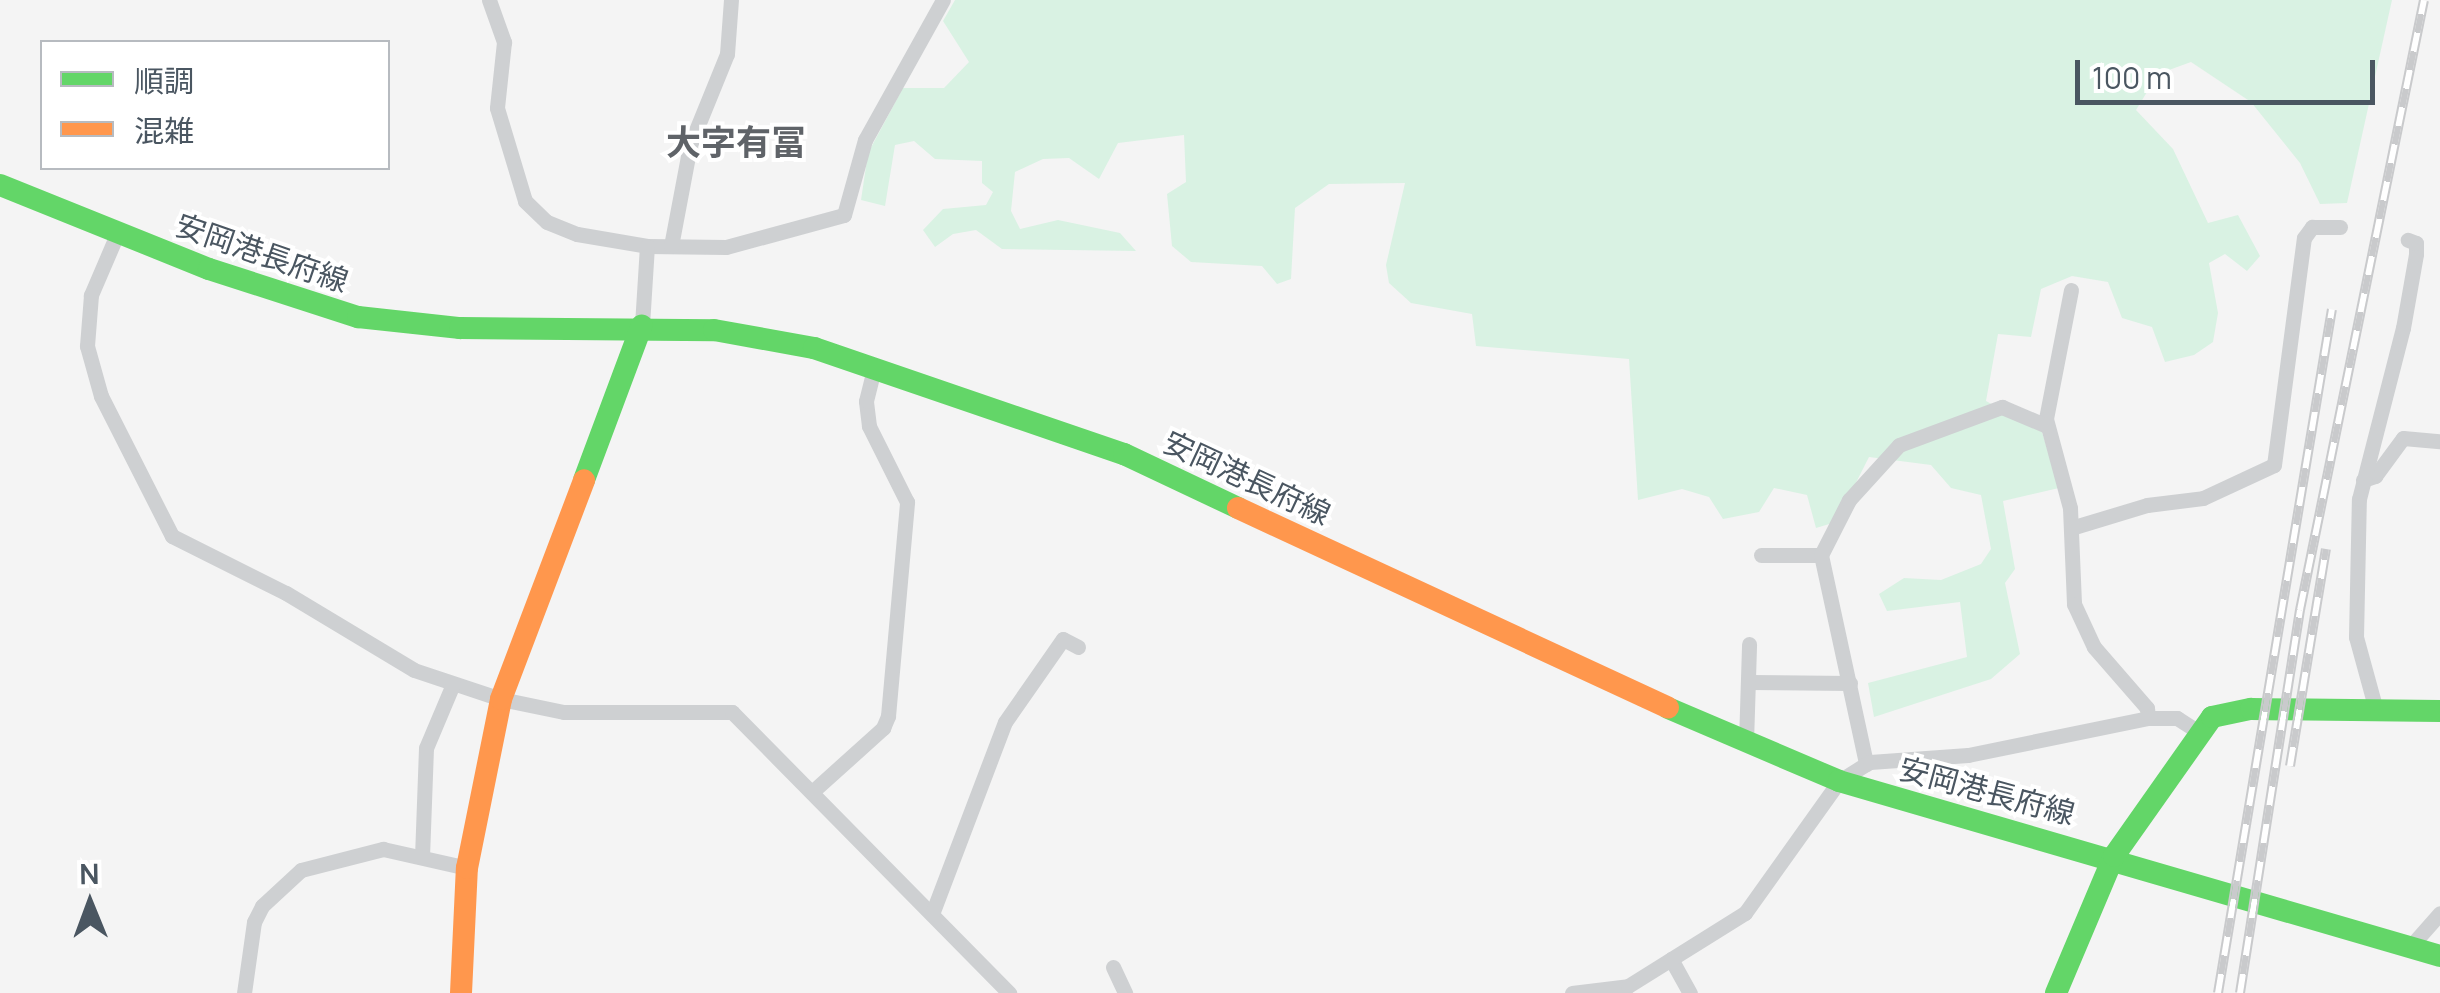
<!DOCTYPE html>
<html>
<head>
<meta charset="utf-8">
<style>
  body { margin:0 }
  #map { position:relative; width:2440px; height:993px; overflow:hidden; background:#f4f4f4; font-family:Manrope,"Noto Sans JP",sans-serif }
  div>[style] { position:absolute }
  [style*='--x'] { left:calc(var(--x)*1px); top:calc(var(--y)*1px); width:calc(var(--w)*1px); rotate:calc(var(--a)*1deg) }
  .green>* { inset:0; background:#d9f2e3 }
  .street>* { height:15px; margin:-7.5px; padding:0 7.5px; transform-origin:7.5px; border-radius:7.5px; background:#ced0d2 }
  .fast>* { height:22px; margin:-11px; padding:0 11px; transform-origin:11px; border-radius:11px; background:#63d668 }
  .slow>* { height:22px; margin:-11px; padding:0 11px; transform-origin:11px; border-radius:11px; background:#ff974d }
  .rail>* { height:10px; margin-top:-5px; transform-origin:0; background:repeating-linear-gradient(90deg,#fff 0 19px,#c9cacc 0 38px); box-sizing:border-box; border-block:2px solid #c9cacc }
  span { translate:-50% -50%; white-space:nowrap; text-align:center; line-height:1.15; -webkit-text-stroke:8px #fff; paint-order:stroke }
  .street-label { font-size:30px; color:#4a5661 }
  .quarter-label { font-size:35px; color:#5f6368; font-weight:700 }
  .legend { position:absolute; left:40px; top:40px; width:350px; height:130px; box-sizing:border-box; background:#fff; border:2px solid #b7bbc0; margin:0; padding:12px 18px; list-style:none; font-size:30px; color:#4a5661 }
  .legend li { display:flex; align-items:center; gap:20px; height:50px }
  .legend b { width:50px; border:2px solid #b7bbc0 }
  .north { position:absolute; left:40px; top:853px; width:100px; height:100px; -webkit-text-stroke:8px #fff; paint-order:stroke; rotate:359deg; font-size:28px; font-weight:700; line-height:40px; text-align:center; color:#4a5661 }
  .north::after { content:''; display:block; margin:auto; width:35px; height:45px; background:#4a5661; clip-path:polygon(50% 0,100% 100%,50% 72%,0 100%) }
  .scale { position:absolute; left:2075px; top:60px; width:300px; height:45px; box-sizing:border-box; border:5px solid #4a5661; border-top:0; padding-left:12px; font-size:30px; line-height:35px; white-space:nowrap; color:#4a5661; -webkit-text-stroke:8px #fff; paint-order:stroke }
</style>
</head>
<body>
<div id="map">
  <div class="green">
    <div style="clip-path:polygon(955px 0,2392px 0,2347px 203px,2320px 204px,2300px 163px,2251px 102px,2191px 62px,2158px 74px,2136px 110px,2173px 149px,2208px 223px,2238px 215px,2260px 256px,2247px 271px,2225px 254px,2209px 263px,2218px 313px,2213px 342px,2194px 355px,2165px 362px,2152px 327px,2122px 318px,2108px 282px,2072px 276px,2041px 289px,2031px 337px,1998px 334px,1986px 401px,2042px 432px,2059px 488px,2003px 501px,2015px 569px,2005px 583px,2020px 654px,1991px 679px,1874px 717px,1868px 683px,1967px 657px,1960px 602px,1887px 611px,1879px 594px,1904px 578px,1941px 580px,1981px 564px,1991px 549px,1981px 495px,1951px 488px,1931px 465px,1869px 457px,1836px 522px,1816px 528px,1807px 495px,1774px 488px,1759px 512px,1723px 519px,1709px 497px,1682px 489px,1638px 500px,1629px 359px,1476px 346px,1472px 314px,1411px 303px,1389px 283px,1386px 265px,1405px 183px,1329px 184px,1295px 208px,1291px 279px,1277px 284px,1262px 266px,1191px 262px,1172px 246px,1167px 194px,1186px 182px,1184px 135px,1118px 143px,1099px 179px,1069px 158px,1043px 159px,1015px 172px,1011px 211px,1020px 229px,1058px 220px,1120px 233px,1136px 251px,1002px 249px,976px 230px,953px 234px,935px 247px,923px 230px,943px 209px,986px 205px,993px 192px,982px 183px,982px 161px,935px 159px,914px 141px,895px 145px,885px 206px,861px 200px,868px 153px,903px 88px,944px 88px,969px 62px,943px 21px)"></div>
  </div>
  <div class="street">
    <div style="--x:489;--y:0;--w:45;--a:70.3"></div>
    <div style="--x:504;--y:42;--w:66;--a:96.1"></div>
    <div style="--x:497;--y:108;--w:97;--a:73.2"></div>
    <div style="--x:525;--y:201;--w:30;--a:44"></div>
    <div style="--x:547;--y:222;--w:32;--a:22"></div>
    <div style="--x:577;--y:234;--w:71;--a:9.7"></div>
    <div style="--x:647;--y:246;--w:79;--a:0.7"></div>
    <div style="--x:726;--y:247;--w:122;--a:-15.2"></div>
    <div style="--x:844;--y:215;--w:78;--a:-74.4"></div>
    <div style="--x:865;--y:140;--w:160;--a:-60.9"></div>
    <div style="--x:118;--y:232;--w:69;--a:113.2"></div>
    <div style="--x:91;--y:295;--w:51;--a:94.5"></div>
    <div style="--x:87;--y:346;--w:52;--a:74.4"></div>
    <div style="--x:101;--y:396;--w:157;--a:63.1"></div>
    <div style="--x:172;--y:536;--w:127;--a:26.6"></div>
    <div style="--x:286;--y:593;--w:149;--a:31"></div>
    <div style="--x:414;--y:670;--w:92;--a:18.4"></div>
    <div style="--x:501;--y:699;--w:64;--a:11.7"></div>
    <div style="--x:564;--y:712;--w:168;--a:0"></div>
    <div style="--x:732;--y:712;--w:395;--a:45.4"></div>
    <div style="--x:671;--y:246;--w:103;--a:-79.3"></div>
    <div style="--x:690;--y:145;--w:98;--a:-67.9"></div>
    <div style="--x:727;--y:54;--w:54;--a:-85.8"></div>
    <div style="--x:2071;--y:290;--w:131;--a:101"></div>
    <div style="--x:2046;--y:419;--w:92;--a:74.9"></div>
    <div style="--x:2070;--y:508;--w:96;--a:87.6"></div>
    <div style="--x:2074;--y:604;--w:47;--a:65.1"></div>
    <div style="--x:2094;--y:647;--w:81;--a:49"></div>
    <div style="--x:2147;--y:708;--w:10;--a:84"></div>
    <div style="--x:642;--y:325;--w:79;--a:-86.4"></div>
    <div style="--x:2363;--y:480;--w:13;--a:-18"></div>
    <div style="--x:2375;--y:476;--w:47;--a:-53.6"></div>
    <div style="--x:2403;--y:438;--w:37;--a:5"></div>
    <div style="--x:2071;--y:528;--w:79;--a:-16.8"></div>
    <div style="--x:2147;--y:505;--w:56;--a:-7.1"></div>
    <div style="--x:2203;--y:498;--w:78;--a:-24.9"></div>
    <div style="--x:2274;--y:465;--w:229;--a:-82.5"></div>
    <div style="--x:2304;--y:238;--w:14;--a:-54"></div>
    <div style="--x:2312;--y:227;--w:28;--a:0"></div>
    <div style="--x:1761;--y:555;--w:60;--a:0"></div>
    <div style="--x:1821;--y:555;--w:214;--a:77.8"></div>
    <div style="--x:1821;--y:555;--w:62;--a:-63"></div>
    <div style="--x:1849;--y:500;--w:74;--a:-47.7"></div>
    <div style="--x:1899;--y:445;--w:110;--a:-20.3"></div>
    <div style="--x:2002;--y:407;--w:49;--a:22.9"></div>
    <div style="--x:1749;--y:682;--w:101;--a:0.6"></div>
    <div style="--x:2376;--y:710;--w:76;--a:-105.3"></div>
    <div style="--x:2356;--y:637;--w:138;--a:-88.8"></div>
    <div style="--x:2359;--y:499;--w:177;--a:-75.6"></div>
    <div style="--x:2403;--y:328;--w:75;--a:-80"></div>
    <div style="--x:2416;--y:254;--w:11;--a:-90"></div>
    <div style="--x:2416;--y:243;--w:9;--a:-159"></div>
    <div style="--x:1746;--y:742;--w:98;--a:-88.2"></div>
    <div style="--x:812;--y:792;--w:96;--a:-42"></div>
    <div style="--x:883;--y:728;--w:13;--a:-67"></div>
    <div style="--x:888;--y:716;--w:215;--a:-84.9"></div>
    <div style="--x:907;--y:502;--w:85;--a:-116.6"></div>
    <div style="--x:869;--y:426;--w:25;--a:-97"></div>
    <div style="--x:866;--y:401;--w:34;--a:-76"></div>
    <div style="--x:422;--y:857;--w:109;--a:-87.9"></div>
    <div style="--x:426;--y:748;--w:69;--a:-67.1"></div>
    <div style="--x:932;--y:914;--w:205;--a:-69.2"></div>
    <div style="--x:1005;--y:722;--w:101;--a:-55.1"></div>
    <div style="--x:1063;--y:639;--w:17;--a:28"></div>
    <div style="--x:2410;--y:947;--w:45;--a:-48.6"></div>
    <div style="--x:1671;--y:959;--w:39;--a:61"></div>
    <div style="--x:1113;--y:967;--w:29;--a:65"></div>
    <div style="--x:244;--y:993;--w:72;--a:-82"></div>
    <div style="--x:254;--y:922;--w:18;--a:-63"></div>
    <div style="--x:262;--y:906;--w:53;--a:-42.7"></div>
    <div style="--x:301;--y:870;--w:85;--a:-14.4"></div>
    <div style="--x:383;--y:849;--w:86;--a:12.7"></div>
    <div style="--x:1572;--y:993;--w:56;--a:-7.1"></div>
    <div style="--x:1628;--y:986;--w:138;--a:-32"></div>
    <div style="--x:1745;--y:913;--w:162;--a:-54.5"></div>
    <div style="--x:1839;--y:781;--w:36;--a:-32"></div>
    <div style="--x:1870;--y:762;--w:98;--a:-4.1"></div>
    <div style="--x:1968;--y:755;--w:184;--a:-11.6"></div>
    <div style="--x:2148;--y:718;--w:29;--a:0"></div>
    <div style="--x:2177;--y:718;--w:24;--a:33"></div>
  </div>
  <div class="fast">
    <div style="--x:0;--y:185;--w:225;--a:21.9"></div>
    <div style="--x:209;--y:269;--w:157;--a:17.9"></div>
    <div style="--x:358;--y:317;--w:103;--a:6.2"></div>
    <div style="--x:460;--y:328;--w:254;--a:0.5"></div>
    <div style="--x:714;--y:330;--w:102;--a:10.2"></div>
    <div style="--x:814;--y:348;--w:328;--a:18.9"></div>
    <div style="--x:1124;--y:454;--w:126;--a:25.3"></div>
    <div style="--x:584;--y:480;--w:165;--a:-69.5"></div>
    <div style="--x:1668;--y:708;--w:186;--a:23.1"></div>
    <div style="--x:1839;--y:781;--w:626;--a:16.23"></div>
    <div style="--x:2056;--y:993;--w:149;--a:-67.1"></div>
    <div style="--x:2114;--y:856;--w:170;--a:-54.8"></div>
    <div style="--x:2212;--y:717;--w:40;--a:-12"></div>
    <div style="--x:2251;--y:709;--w:189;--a:0.6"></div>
  </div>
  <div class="slow">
    <div style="--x:1238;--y:508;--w:474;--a:24.9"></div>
    <div style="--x:461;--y:993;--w:125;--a:-87.3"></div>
    <div style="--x:467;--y:868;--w:172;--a:-78.6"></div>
    <div style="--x:501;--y:699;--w:234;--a:-69.2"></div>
  </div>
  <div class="rail">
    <div style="--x:2290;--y:766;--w:220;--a:-80.6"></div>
    <div style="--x:2218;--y:993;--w:693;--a:-80.54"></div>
    <div style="--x:2240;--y:993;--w:388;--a:-81.1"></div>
    <div style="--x:2300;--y:610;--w:622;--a:-78.51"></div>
  </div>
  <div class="street-label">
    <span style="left:262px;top:253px;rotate:19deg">安岡港長府線</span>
    <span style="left:1247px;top:478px;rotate:25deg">安岡港長府線</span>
    <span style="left:1987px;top:791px;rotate:15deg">安岡港長府線</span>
  </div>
  <div class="quarter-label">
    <span style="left:736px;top:142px">大字有冨</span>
  </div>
  <ul class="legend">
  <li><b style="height:12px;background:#63d668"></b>順調</li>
  <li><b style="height:12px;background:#ff974d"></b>混雑</li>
  </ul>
  <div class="north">N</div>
  <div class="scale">100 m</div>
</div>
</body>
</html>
